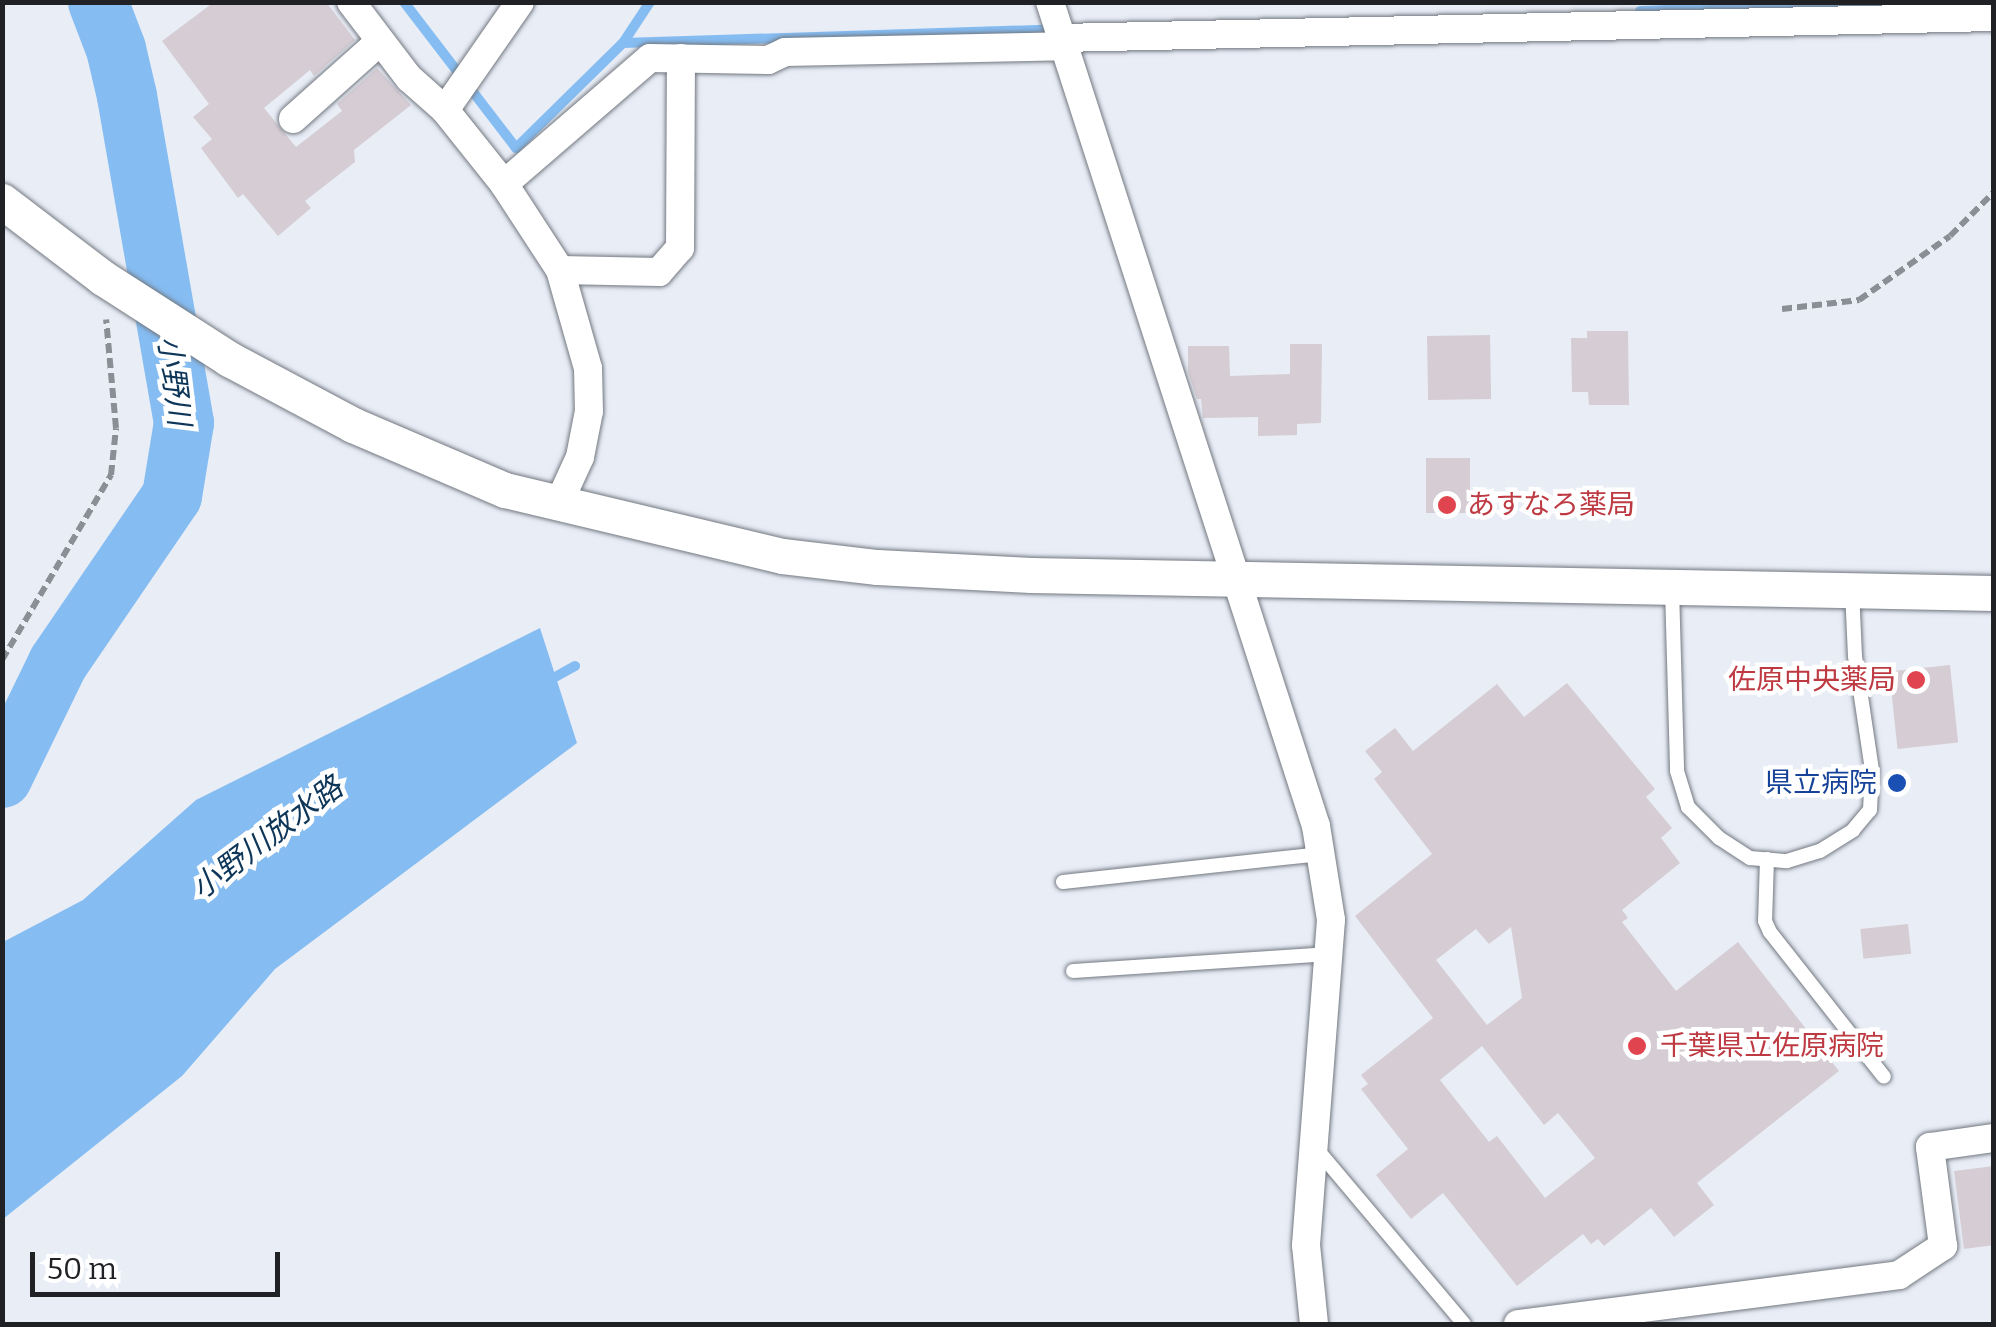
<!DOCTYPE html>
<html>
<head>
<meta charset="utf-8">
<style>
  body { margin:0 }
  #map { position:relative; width:1996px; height:1327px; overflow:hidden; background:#e8edf6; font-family:Bitter,"Noto Sans JP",serif }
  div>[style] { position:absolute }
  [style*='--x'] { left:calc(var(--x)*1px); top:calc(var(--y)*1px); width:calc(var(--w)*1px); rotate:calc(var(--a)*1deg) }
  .water>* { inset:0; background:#85bcf1 }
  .stream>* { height:10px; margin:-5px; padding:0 5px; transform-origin:5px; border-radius:5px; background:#85bcf1 }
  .river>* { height:60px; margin:-30px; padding:0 30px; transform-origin:30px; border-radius:30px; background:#85bcf1 }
  .building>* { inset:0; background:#d6cdd4; transform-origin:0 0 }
  .path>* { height:6px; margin-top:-3px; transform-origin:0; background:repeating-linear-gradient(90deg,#8b8f95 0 10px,transparent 0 15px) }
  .roads { filter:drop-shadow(0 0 2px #737880) drop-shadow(0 0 2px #737880) }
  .service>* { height:14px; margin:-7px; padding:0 7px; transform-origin:7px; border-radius:7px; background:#fff }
  .minor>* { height:28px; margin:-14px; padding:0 14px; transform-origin:14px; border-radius:14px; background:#fff }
  .tertiary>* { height:35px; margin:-17.5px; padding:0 17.5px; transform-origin:17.5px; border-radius:17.5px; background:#fff }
  .dots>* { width:28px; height:28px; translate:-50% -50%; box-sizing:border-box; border:5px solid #fff; border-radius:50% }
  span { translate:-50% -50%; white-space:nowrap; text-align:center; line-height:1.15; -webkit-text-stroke:9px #fff; paint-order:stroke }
  .health-label { font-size:28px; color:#be3a42 }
  .left { translate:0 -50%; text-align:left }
  .right { translate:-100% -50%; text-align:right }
  .transit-label { font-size:28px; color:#164399 }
  .water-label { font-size:30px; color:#0d3659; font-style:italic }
  .frame { position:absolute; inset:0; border:5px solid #1f2124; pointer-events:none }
  .scale { position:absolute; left:30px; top:1252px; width:250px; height:45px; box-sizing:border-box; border:5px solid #1f2124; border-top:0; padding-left:12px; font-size:30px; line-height:35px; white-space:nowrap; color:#1f2124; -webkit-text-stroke:8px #fff; paint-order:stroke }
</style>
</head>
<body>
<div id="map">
  <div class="water">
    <div style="clip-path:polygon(540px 628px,577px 743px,275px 969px,182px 1076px,3px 1219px,3px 942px,83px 900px,196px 800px)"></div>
  </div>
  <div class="stream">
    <div style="--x:404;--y:2;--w:184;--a:52.5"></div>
    <div style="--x:516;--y:148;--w:150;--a:-44.5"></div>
    <div style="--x:623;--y:43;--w:435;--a:-1.8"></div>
    <div style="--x:1640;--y:11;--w:259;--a:-2"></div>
    <div style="--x:623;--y:43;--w:49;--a:-56.6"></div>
    <div style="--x:548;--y:681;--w:31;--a:-29"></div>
  </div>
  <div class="river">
    <div style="--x:2;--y:778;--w:128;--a:-64"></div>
    <div style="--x:58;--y:663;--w:202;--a:-55.7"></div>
    <div style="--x:172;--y:496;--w:74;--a:-80.7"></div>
    <div style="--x:184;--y:423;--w:332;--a:-99.9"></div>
    <div style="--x:127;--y:96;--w:48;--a:-103.2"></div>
    <div style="--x:116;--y:49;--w:50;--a:-111"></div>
  </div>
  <div class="building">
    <div style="clip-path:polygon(214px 2px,326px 2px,355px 40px,314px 76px,310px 70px,264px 108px,296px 147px,342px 111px,337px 104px,377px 68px,411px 105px,354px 150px,355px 162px,305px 201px,311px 208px,278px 236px,243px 194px,238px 198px,201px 148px,212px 139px,193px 117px,209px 104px,162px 41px)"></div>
    <div style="clip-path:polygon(1587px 331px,1628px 331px,1629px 405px,1589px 405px,1588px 392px,1572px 392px,1571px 338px,1587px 338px)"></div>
    <div style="left:1490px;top:335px;width:64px;height:63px;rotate:89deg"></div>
    <div style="clip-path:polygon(1290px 344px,1322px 344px,1321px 423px,1297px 424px,1297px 435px,1258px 436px,1258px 417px,1203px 418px,1201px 399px,1197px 399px,1188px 372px,1188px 346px,1229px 346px,1230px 376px,1290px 374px)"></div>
    <div style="left:1426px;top:458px;width:44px;height:55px"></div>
    <div style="left:1950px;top:665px;width:78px;height:61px;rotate:84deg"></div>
    <div style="clip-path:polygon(evenodd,1567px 683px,1655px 789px,1646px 797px,1672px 828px,1661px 838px,1680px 863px,1622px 910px,1628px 918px,1622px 922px,1676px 991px,1738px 942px,1839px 1071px,1697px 1183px,1714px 1205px,1674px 1237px,1651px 1208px,1604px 1246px,1598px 1239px,1591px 1244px,1583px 1234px,1517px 1286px,1443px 1193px,1411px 1219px,1376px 1175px,1408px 1149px,1361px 1089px,1368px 1084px,1361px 1075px,1433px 1018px,1355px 916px,1432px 854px,1374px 779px,1382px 772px,1365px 751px,1395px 728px,1413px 751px,1497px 684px,1524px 717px,1567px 683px,1511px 927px,1522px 998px,1487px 1025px,1436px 960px,1476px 929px,1489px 944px,1511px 927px,1567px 683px,1482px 1046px,1544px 1125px,1558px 1113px,1595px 1158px,1545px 1198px,1497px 1136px,1489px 1142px,1440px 1080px,1482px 1046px)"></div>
    <div style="left:1908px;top:924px;width:30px;height:48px;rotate:84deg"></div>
    <div style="clip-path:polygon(1994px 1166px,1994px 1245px,1964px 1249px,1954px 1171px)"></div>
  </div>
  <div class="path">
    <div style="--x:1782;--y:309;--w:78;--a:-6.7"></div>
    <div style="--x:1859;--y:300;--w:111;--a:-35.1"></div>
    <div style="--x:1950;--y:236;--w:62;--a:-45"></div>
    <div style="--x:2;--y:660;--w:215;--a:-59.5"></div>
    <div style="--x:111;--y:475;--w:47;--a:-83.9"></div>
    <div style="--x:116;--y:428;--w:109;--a:-95.2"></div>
  </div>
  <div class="roads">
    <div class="service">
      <div style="--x:1672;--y:588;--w:183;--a:88.4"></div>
      <div style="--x:1677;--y:771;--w:38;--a:73"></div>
      <div style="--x:1688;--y:807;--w:44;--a:45"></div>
      <div style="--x:1719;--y:838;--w:37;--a:33"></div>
      <div style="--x:1750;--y:858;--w:37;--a:5"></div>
      <div style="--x:1787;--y:861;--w:34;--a:-17"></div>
      <div style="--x:1820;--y:851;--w:39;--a:-32"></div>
      <div style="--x:1853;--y:830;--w:26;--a:-50"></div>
      <div style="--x:1870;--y:810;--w:40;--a:-87.1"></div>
      <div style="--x:1872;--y:770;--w:115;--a:-98.5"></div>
      <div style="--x:1855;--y:656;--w:65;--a:-92.6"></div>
      <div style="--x:1767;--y:859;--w:62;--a:91.8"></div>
      <div style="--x:1765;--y:921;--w:12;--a:66"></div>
      <div style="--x:1770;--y:932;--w:184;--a:51.8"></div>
      <div style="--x:1063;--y:882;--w:260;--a:-6.2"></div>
      <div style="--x:1073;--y:971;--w:258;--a:-3.8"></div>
      <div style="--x:1315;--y:1147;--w:231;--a:49.9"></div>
    </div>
    <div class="minor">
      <div style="--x:351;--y:2;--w:96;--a:52.7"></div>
      <div style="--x:409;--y:78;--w:48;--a:41.6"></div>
      <div style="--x:445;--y:110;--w:95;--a:51.4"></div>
      <div style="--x:504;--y:184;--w:103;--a:56.9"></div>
      <div style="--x:560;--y:270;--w:102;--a:74.1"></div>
      <div style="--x:588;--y:368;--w:43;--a:88.7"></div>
      <div style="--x:589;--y:411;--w:47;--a:101.1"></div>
      <div style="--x:580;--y:457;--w:53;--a:114.6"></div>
      <div style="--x:1050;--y:2;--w:866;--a:72.11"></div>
      <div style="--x:1316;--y:826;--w:95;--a:80.9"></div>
      <div style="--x:1331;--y:920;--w:326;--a:94.4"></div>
      <div style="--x:1306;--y:1245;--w:79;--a:84.2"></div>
      <div style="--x:1061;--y:38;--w:933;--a:-1.29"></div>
      <div style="--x:445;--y:110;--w:131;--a:-55.2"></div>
      <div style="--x:293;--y:119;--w:115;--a:-41.8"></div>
      <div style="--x:504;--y:184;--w:193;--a:-40.8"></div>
      <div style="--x:650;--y:58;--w:118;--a:1"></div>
      <div style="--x:768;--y:60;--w:19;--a:-25"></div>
      <div style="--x:785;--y:52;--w:279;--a:-1.2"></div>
      <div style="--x:560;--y:270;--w:99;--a:1.2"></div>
      <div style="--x:659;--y:272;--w:32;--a:-49"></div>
      <div style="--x:680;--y:248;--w:190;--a:-89.7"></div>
      <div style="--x:1518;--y:1324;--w:384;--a:-7.3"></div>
      <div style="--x:1899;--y:1275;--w:53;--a:-33.4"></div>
      <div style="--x:1943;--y:1246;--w:100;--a:-97.5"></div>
      <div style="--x:1930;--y:1147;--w:65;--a:-8"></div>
    </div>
    <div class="tertiary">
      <div style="--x:2;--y:201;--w:127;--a:37.3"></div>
      <div style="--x:103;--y:278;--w:150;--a:32.7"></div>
      <div style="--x:229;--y:359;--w:140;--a:28"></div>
      <div style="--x:353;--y:425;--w:165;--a:23.2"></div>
      <div style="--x:505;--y:490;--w:285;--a:13.4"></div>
      <div style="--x:782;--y:556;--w:96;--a:6.6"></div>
      <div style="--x:877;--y:567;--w:154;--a:3"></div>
      <div style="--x:1031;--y:575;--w:963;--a:1.07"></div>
    </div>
  </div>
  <div class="dots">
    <div style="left:1447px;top:505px;background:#e0444e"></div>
    <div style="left:1916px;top:680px;background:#e0444e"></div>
    <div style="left:1897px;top:783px;background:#1a4fb4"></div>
    <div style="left:1637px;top:1046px;background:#e0444e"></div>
  </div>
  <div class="health-label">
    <span class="left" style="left:1467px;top:505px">あすなろ薬局</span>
    <span class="right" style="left:1896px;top:680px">佐原中央薬局</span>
    <span class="left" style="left:1660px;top:1046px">千葉県立佐原病院</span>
  </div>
  <div class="transit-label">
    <span class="right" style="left:1877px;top:783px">県立病院</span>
  </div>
  <div class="water-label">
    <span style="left:174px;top:381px;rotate:83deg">小野川</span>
    <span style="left:267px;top:838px;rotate:-37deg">小野川放水路</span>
  </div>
  <div class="frame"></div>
  <div class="scale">50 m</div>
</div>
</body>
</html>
